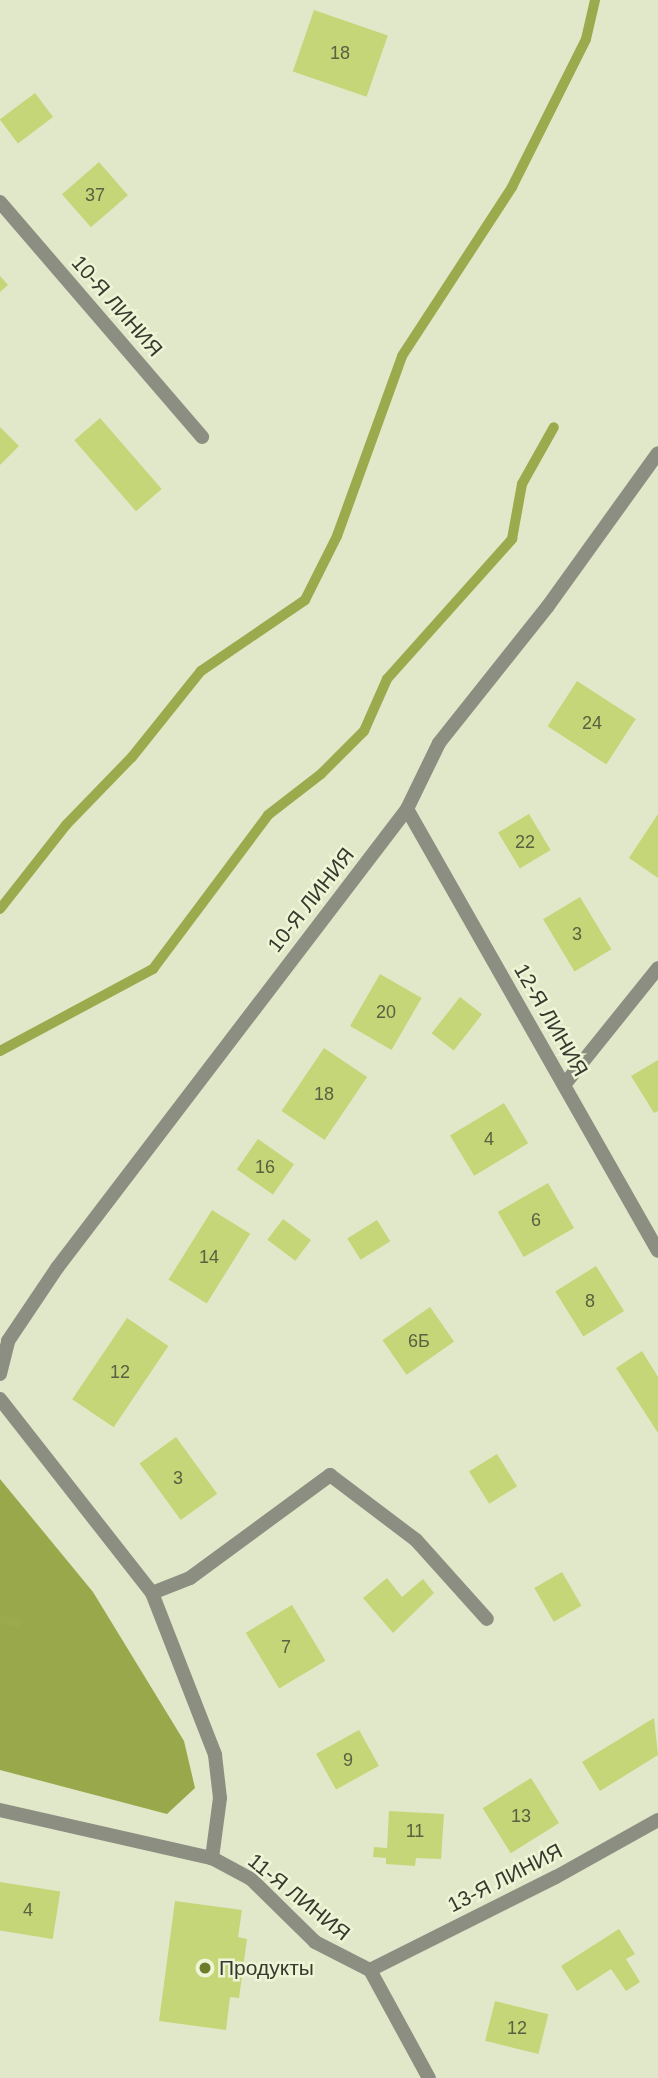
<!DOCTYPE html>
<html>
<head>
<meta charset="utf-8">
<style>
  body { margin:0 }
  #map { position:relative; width:658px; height:2078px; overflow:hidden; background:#e1e8c9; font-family:Arial,sans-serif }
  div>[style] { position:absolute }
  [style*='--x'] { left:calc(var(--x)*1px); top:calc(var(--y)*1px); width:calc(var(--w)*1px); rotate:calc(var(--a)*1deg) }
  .forest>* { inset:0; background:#98a84a }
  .stream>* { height:10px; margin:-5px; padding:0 5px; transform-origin:5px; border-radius:5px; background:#9aaa4c }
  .building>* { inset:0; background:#c4d677; transform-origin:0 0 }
  .street>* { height:14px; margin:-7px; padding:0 7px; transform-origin:7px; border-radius:7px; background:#8b8e81 }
  .dots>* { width:19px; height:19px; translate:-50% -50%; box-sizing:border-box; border:4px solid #eef5d6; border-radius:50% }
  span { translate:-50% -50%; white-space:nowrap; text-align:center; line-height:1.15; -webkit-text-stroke:5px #eef5d6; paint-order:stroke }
  .number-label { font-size:18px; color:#5a6040 }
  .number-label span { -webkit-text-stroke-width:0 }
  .street-label { font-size:21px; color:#36392d }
  .poi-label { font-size:21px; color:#36392d }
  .left { translate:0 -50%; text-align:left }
</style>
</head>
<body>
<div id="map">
  <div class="forest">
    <div style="clip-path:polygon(0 1479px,93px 1592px,184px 1741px,195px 1788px,167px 1814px,0 1770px)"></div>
  </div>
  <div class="stream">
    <div style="--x:0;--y:909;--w:107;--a:-51.8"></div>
    <div style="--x:66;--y:825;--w:95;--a:-45.9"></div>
    <div style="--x:132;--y:757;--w:110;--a:-51.3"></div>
    <div style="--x:201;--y:671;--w:126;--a:-34.3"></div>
    <div style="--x:305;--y:600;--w:72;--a:-63.4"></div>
    <div style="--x:337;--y:536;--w:191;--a:-70.1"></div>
    <div style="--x:402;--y:356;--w:202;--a:-56.9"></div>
    <div style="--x:512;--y:187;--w:165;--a:-63.4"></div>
    <div style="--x:586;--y:39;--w:40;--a:-77"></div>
    <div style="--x:0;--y:1051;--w:174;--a:-28.2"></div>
    <div style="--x:153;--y:969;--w:192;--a:-53.2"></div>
    <div style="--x:268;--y:815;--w:67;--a:-37.7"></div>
    <div style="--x:321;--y:774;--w:61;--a:-45"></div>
    <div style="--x:364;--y:731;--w:57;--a:-66.1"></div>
    <div style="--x:387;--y:679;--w:188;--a:-48.2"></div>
    <div style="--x:512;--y:539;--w:56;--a:-79.7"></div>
    <div style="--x:522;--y:484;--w:65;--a:-60.7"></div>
    <div style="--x:0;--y:1619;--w:18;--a:13"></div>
  </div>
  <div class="building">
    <div style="left:314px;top:10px;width:78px;height:65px;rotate:19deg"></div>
    <div style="left:35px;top:93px;width:30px;height:44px;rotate:53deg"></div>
    <div style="left:99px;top:162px;width:44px;height:49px;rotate:49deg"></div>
    <div style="clip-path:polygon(0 276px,8px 285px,0 292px)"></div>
    <div style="left:100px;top:418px;width:94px;height:34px;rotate:49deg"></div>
    <div style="clip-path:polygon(0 427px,19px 446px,0 465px)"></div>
    <div style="left:577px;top:681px;width:70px;height:54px;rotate:33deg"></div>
    <div style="left:529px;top:814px;width:42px;height:36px;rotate:59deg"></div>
    <div style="clip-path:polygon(658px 814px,658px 878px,629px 858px)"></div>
    <div style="left:580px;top:897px;width:61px;height:43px;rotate:59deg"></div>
    <div style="left:380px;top:974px;width:48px;height:60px;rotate:30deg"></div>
    <div style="left:460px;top:997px;width:28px;height:46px;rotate:38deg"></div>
    <div style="left:324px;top:1048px;width:52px;height:76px;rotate:34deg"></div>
    <div style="clip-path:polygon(658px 1060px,658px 1111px,654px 1113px,631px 1076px)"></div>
    <div style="left:504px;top:1103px;width:47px;height:63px;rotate:59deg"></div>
    <div style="left:258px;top:1139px;width:44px;height:37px;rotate:35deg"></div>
    <div style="left:548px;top:1183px;width:52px;height:58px;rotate:60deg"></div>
    <div style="left:212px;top:1210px;width:45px;height:82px;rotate:32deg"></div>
    <div style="left:283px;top:1219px;width:35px;height:26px;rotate:37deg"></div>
    <div style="left:377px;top:1220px;width:25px;height:35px;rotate:58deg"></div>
    <div style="left:596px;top:1266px;width:53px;height:48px;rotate:58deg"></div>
    <div style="left:430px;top:1307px;width:42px;height:58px;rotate:55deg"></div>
    <div style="left:127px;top:1318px;width:50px;height:98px;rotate:34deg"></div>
    <div style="clip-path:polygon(642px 1351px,658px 1377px,658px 1433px,616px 1368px)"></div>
    <div style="left:176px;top:1437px;width:70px;height:45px;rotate:54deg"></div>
    <div style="left:497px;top:1454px;width:38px;height:33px;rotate:58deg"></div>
    <div style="left:562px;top:1572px;width:39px;height:32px;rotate:60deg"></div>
    <div style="clip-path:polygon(387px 1578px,402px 1597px,423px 1579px,434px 1593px,393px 1633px,363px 1598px)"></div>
    <div style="left:292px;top:1605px;width:65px;height:54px;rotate:59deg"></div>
    <div style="clip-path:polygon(654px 1718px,658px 1755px,600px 1791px,582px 1762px)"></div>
    <div style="left:359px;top:1730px;width:41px;height:49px;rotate:61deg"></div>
    <div style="left:531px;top:1778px;width:53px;height:57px;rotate:58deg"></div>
    <div style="clip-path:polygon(389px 1811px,444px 1814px,441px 1859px,416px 1858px,415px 1866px,386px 1864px,386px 1858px,373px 1857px,374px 1847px,387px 1848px)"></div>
    <div style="left:0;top:1882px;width:61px;height:48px;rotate:9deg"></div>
    <div style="clip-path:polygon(175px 1901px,242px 1910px,238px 1937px,247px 1939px,239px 1998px,230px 1997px,226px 2030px,159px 2021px)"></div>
    <div style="clip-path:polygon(619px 1929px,635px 1954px,626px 1959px,640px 1982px,626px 1991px,611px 1969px,577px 1991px,561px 1966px)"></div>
    <div style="left:495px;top:2001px;width:55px;height:41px;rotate:14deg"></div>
  </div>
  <div class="street">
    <div style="--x:0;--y:202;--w:310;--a:49.3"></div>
    <div style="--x:407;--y:809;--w:508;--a:60.41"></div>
    <div style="--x:564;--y:1085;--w:150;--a:-51.2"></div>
    <div style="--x:0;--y:1374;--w:34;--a:-76"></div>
    <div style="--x:8;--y:1341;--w:88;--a:-56.1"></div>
    <div style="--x:57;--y:1268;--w:577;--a:-52.67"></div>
    <div style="--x:407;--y:809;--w:73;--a:-64.1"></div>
    <div style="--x:439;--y:743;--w:175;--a:-51.5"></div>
    <div style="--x:548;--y:606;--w:188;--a:-54.3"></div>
    <div style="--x:0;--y:1399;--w:246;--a:51.9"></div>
    <div style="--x:152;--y:1593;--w:174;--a:68.7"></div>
    <div style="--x:215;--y:1755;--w:43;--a:83.4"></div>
    <div style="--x:220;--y:1798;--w:61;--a:97.6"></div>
    <div style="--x:152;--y:1593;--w:41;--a:-21.5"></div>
    <div style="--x:190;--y:1578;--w:174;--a:-36.3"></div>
    <div style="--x:330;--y:1475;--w:108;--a:37.1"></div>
    <div style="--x:416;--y:1540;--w:106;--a:48.1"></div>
    <div style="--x:0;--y:1810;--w:217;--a:12.8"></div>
    <div style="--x:212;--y:1858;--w:44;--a:28.3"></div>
    <div style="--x:251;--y:1879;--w:90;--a:44.5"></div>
    <div style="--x:315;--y:1942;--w:62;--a:27"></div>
    <div style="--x:370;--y:1970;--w:123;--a:61.4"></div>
    <div style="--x:370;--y:1970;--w:208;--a:-26.6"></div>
    <div style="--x:556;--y:1877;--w:117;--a:-29.2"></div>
  </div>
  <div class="dots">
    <div style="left:205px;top:1968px;background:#6e7c29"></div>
  </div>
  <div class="number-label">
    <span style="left:340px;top:53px">18</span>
    <span style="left:95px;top:195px">37</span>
    <span style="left:592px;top:723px">24</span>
    <span style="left:525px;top:842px">22</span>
    <span style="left:577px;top:934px">3</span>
    <span style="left:386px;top:1012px">20</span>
    <span style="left:324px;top:1094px">18</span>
    <span style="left:489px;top:1139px">4</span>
    <span style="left:265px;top:1167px">16</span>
    <span style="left:536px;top:1220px">6</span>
    <span style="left:209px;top:1257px">14</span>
    <span style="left:590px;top:1301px">8</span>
    <span style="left:419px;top:1341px">6Б</span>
    <span style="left:120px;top:1372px">12</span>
    <span style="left:178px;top:1478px">3</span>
    <span style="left:286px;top:1647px">7</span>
    <span style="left:348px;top:1760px">9</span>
    <span style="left:521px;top:1816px">13</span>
    <span style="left:415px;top:1831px">11</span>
    <span style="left:28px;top:1910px">4</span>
    <span style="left:517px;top:2028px">12</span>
  </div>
  <div class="street-label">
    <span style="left:117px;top:306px;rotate:49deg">10-Я ЛИНИЯ</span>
    <span style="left:311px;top:900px;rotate:-52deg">10-Я ЛИНИЯ</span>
    <span style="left:551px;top:1020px;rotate:60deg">12-Я ЛИНИЯ</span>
    <span style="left:505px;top:1878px;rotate:-27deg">13-Я ЛИНИЯ</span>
    <span style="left:299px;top:1897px;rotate:39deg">11-Я ЛИНИЯ</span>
  </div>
  <div class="poi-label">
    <span class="left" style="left:219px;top:1968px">Продукты</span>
  </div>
</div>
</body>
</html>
